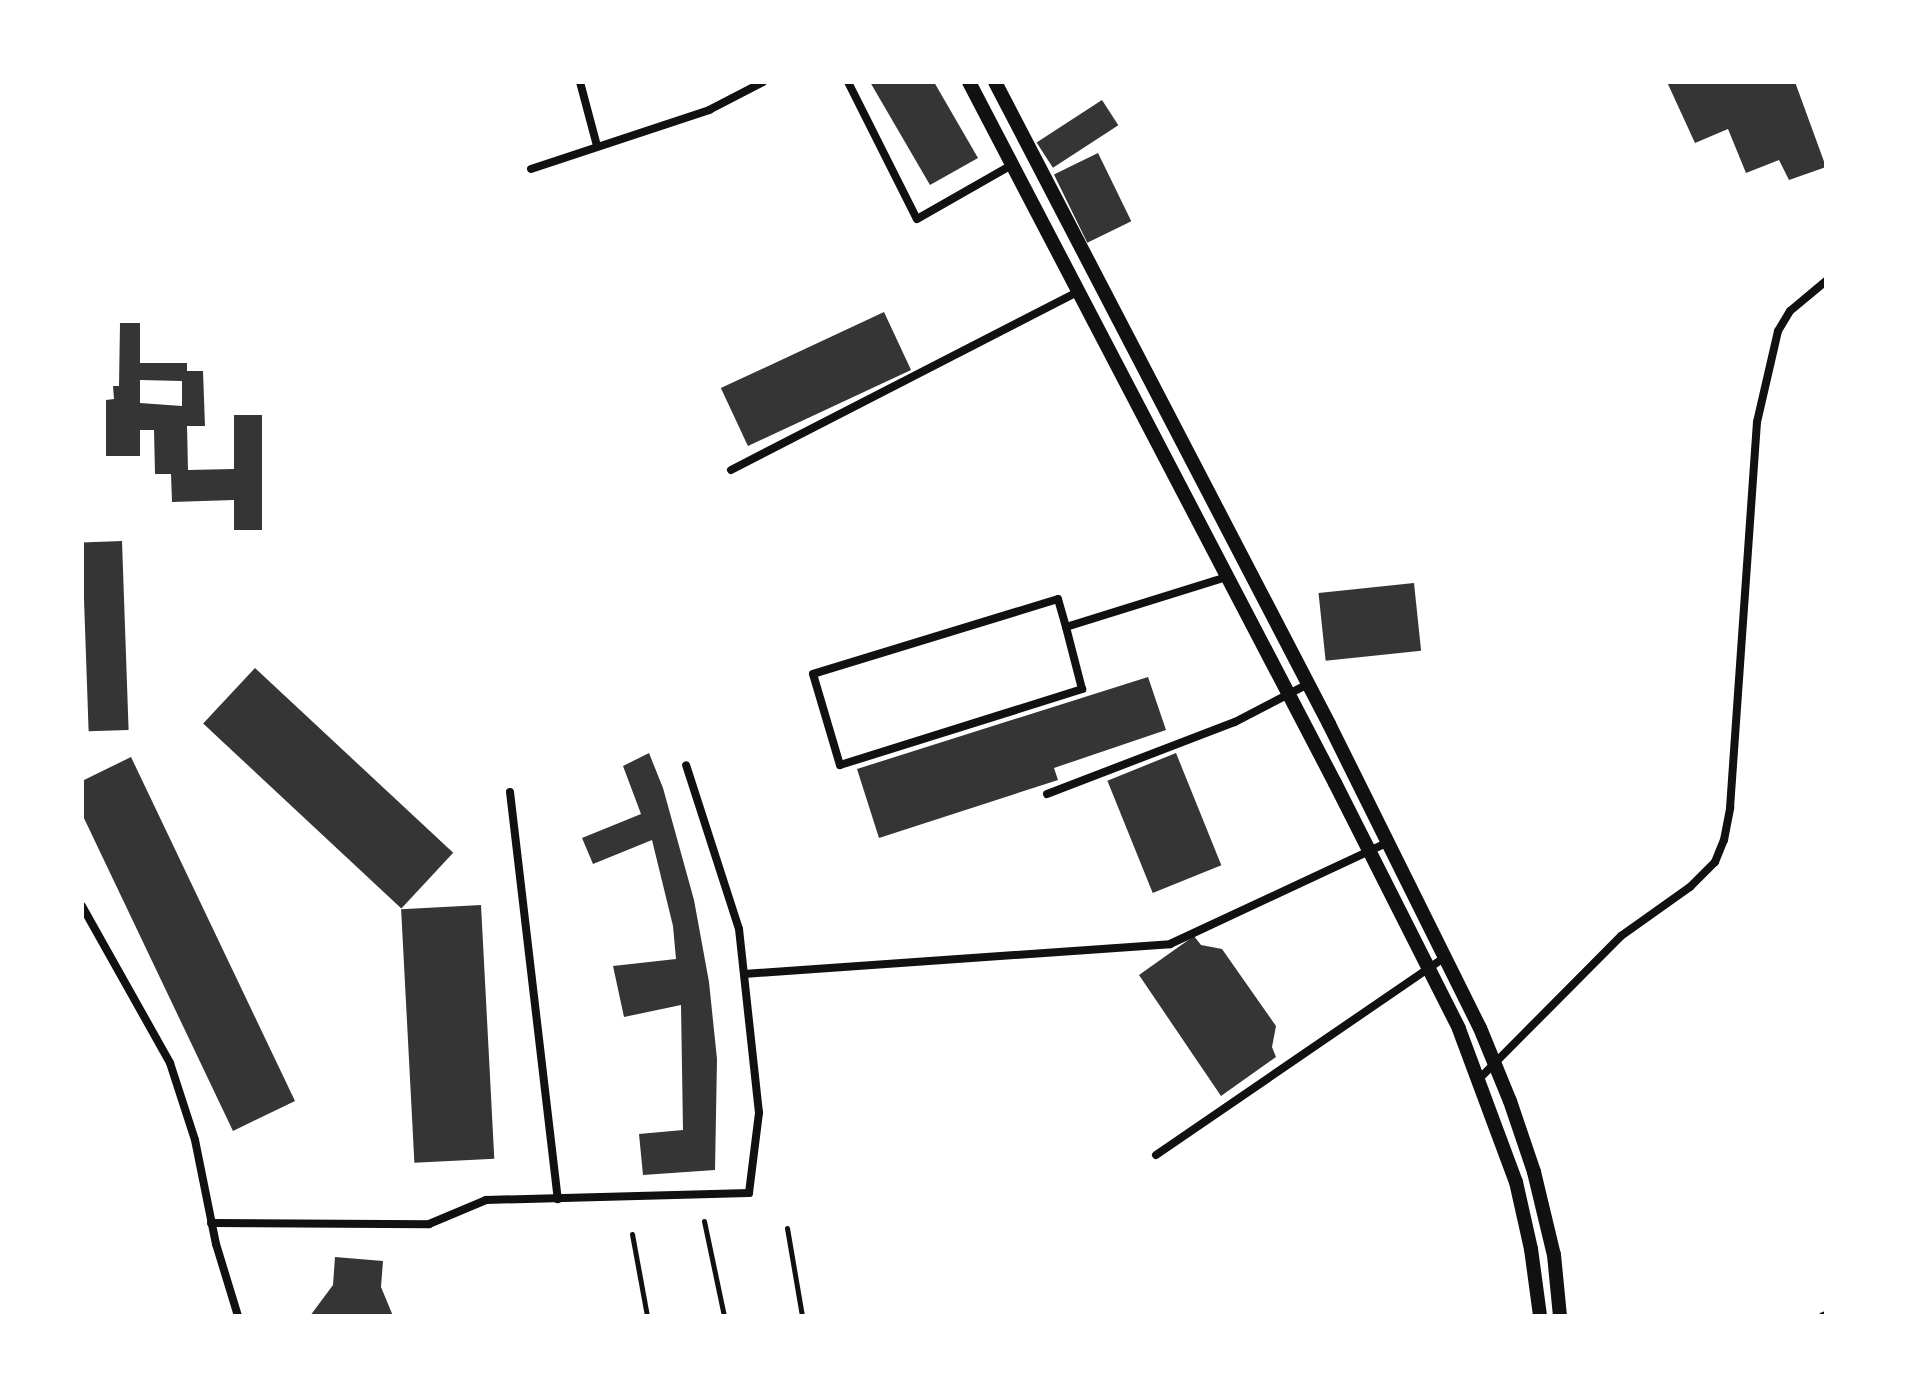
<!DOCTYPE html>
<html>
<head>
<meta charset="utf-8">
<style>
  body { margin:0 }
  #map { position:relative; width:1908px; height:1398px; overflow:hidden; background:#fff; font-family:"Alegreya Sans",sans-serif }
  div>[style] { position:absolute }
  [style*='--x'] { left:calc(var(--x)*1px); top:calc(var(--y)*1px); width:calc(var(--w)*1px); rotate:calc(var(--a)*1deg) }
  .building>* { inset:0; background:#353535; transform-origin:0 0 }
  .service>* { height:5px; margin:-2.5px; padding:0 2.5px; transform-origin:2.5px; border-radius:2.5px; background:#111 }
  .minor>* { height:8px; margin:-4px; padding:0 4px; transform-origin:4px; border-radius:4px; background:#111 }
  .secondary>* { height:14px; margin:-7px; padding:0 7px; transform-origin:7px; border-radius:7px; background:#111 }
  span { translate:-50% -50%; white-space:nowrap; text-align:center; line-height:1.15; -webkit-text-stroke:6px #fff; paint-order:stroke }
  .frame { position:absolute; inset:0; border:84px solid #fff; pointer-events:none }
</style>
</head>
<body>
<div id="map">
  <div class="building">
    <div style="clip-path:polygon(870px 82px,934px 82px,978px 158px,930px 185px)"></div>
    <div style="clip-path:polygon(1667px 82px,1795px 82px,1826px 167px,1789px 180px,1779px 160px,1746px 173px,1728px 129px,1695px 143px)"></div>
    <div style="left:1102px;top:100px;width:30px;height:78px;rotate:57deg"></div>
    <div style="left:1098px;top:153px;width:76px;height:49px;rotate:64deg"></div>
    <div style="left:884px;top:312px;width:64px;height:180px;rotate:65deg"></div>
    <div style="clip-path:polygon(evenodd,120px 323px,140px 323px,140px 363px,187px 363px,187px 371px,203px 371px,205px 426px,187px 426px,188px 470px,234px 469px,234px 415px,262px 415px,262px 530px,234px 530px,234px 500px,172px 502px,171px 474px,155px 474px,154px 430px,140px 430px,140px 456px,106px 456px,106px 400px,114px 399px,113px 386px,119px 386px,120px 323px,140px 380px,182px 381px,182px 406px,140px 403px,140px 380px)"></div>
    <div style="left:122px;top:541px;width:189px;height:40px;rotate:88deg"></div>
    <div style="left:1414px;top:583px;width:68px;height:96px;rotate:84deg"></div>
    <div style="left:255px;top:668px;width:271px;height:76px;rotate:43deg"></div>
    <div style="clip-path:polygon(1148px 677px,1166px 730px,1054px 768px,1058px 780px,879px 838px,857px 769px)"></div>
    <div style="clip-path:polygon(649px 753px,663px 788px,694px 900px,709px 982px,717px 1059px,715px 1170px,643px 1175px,639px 1134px,683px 1130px,681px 1005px,624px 1017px,613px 966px,676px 959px,673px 926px,652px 840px,593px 864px,582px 838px,641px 814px,623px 766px)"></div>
    <div style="left:1176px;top:753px;width:121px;height:74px;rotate:68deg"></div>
    <div style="clip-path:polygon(131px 757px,295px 1101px,233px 1131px,82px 814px,82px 781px)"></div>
    <div style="left:481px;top:905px;width:254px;height:80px;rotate:87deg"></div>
    <div style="clip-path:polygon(1194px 936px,1201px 945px,1222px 949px,1276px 1026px,1272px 1047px,1276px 1057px,1221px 1096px,1139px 975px)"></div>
    <div style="clip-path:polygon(335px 1257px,383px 1261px,381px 1287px,393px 1316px,310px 1316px,333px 1285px)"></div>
  </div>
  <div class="service">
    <div style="--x:704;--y:1221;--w:97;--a:78.1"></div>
    <div style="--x:787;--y:1228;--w:89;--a:80.3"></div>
    <div style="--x:632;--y:1234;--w:83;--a:79.6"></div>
  </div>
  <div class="minor">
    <div style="--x:580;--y:82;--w:66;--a:75.1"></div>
    <div style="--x:848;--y:82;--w:153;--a:63.3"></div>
    <div style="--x:917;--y:219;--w:107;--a:-29.7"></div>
    <div style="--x:531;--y:169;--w:188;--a:-18.3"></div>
    <div style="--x:709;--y:110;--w:61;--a:-27.4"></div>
    <div style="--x:731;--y:470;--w:389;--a:-27.2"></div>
    <div style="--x:1066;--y:627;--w:29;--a:-106"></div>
    <div style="--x:1058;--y:599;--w:256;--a:163"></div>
    <div style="--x:813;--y:674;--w:95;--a:73.5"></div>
    <div style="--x:840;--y:765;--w:254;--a:-17.4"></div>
    <div style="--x:1082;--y:689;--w:64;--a:-104.5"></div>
    <div style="--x:1066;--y:627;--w:169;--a:-17.3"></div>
    <div style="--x:510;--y:792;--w:410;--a:83.3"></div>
    <div style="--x:1047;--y:794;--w:201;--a:-21"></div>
    <div style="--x:1235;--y:722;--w:82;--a:-27.5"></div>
    <div style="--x:82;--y:906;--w:180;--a:60.7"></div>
    <div style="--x:170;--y:1063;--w:81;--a:72"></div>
    <div style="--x:195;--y:1140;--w:106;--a:78.6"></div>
    <div style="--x:216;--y:1244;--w:75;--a:73"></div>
    <div style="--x:744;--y:974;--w:427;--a:-4"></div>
    <div style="--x:1170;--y:944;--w:242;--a:-25"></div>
    <div style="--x:1480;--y:1078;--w:200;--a:-45.2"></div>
    <div style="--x:1621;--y:936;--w:85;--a:-35.4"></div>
    <div style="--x:1690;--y:887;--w:35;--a:-45"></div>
    <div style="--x:1715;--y:862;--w:24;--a:-68"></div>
    <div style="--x:1724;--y:840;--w:33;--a:-79"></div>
    <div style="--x:1730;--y:808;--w:387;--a:-86"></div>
    <div style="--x:1757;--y:422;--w:93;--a:-77"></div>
    <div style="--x:1778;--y:331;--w:23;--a:-59"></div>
    <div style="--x:1790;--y:311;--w:47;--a:-39.8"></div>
    <div style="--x:1156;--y:1155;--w:350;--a:-34.4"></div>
    <div style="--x:211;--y:1223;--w:218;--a:0.3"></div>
    <div style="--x:429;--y:1224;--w:62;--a:-22.8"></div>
    <div style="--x:486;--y:1200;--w:263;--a:-1.5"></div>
    <div style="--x:749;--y:1193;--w:81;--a:-82.9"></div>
    <div style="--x:759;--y:1113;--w:185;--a:-96.2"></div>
    <div style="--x:739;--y:929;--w:172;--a:-107.9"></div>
    <div style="--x:1823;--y:1316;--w:3;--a:-18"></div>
  </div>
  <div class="secondary">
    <div style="--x:969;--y:82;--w:791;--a:62.43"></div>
    <div style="--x:1335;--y:783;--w:275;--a:63.2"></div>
    <div style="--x:1459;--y:1029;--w:163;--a:69.6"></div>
    <div style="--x:1516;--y:1182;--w:69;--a:77.4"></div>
    <div style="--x:1531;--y:1249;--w:68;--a:82.3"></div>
    <div style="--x:995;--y:82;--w:724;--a:62.51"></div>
    <div style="--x:1329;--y:724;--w:339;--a:63.6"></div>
    <div style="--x:1480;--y:1028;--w:79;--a:67.7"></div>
    <div style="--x:1510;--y:1101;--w:75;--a:71.3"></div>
    <div style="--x:1534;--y:1172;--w:85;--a:76.5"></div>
    <div style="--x:1554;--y:1255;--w:61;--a:84.4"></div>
  </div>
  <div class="frame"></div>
</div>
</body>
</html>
